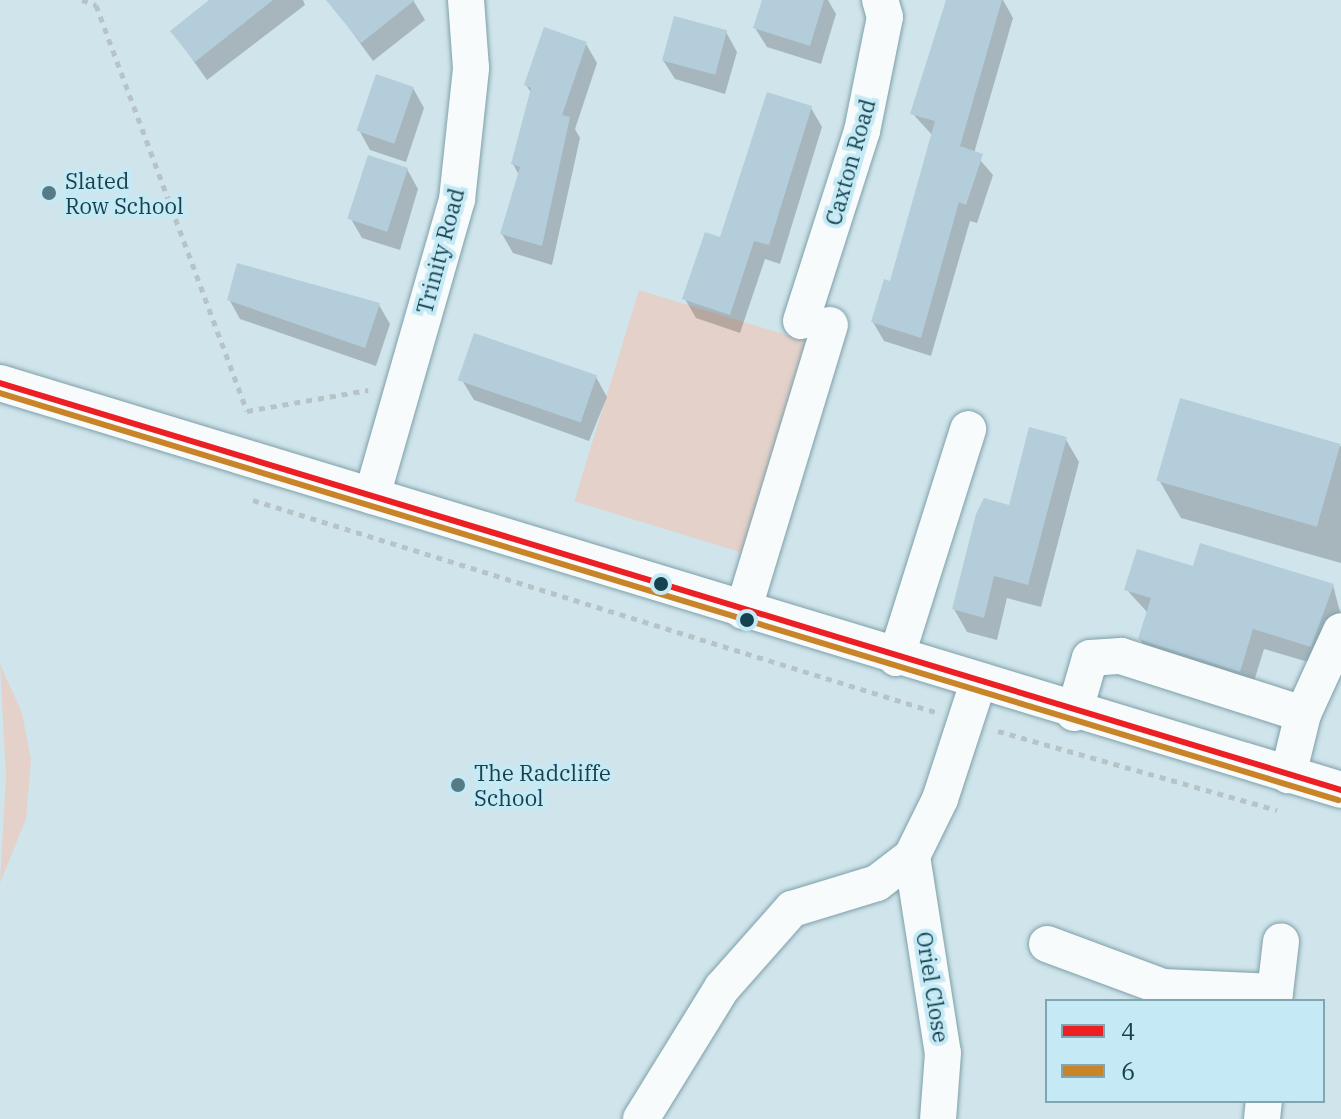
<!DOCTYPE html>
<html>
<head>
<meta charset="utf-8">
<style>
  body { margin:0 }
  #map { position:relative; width:1341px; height:1119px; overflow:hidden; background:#d0e4eb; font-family:"IBM Plex Serif",serif }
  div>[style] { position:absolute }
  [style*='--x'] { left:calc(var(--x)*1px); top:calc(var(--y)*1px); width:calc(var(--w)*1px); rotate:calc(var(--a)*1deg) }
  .green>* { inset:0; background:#e4d1c9; transform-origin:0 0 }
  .shadow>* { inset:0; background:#0003 }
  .building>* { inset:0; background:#b4cddb; transform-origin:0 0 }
  .path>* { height:5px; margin-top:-2.5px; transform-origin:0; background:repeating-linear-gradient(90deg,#b7c4c7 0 6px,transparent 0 12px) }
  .roads { filter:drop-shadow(0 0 2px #7ea0a9) drop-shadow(0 0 2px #7ea0a9) }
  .minor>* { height:36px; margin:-18px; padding:0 18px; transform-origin:18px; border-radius:18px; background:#f8fbfc }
  .bus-1>* { height:6px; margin:-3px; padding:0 3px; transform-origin:3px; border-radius:3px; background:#ec1f25 }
  .bus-2>* { height:6px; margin:-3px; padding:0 3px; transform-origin:3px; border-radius:3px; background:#c98429 }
  .dots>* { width:22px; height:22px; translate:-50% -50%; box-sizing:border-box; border:4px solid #c5eaf6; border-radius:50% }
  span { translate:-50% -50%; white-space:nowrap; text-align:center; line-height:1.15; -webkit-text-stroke:8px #c5eaf6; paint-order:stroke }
  .street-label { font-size:22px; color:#15424f }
  .poi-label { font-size:22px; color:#15424f }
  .left { translate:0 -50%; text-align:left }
  .legend { position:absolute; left:1045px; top:999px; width:280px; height:104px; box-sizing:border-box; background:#c5eaf6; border:2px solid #7fa7b3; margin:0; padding:10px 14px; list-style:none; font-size:24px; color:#15424f }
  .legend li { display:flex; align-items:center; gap:16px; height:40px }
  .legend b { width:40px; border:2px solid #7fa7b3 }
</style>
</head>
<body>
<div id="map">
  <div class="green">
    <div style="left:639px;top:290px;width:175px;height:221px;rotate:17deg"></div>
    <div style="clip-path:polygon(0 664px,22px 713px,31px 760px,26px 819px,0 883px,6px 776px)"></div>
  </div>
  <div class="shadow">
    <div style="clip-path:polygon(217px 0,303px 0,305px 5px,207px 80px,173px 32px)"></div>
    <div style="clip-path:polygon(357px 0,413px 0,425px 20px,373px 61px,339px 14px)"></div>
    <div style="clip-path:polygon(764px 0,828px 0,836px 14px,821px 64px,767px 47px,755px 28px)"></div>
    <div style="clip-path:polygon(949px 0,1003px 0,1013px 18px,974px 153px,993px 175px,977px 223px,970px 221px,931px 356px,884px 341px,873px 322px,891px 283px,933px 136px,913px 114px)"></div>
    <div style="clip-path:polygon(726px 32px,737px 52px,725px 94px,675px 79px,663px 60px)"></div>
    <div style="clip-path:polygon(586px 44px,597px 63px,575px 129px,580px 138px,552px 265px,513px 253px,502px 234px,519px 175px,513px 164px,532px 94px,526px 85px)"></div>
    <div style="clip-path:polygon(413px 88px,424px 108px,406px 162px,370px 150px,359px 130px)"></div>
    <div style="clip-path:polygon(811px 108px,822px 127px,780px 264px,765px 259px,740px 333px,696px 318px,685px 299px)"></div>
    <div style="clip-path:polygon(407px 169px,418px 189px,400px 250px,362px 238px,351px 219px)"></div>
    <div style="clip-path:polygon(229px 299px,379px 305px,390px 324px,376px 366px,240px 319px)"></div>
    <div style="clip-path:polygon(596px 377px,607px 397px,589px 441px,474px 400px,462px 380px)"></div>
    <div style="clip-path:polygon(1065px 438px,1079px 462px,1041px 607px,1007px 598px,997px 640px,967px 632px,954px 609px,1010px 507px)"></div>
    <div style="clip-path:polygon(1341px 446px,1341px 563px,1181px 518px,1159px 480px)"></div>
    <div style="clip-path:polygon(1195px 569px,1333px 585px,1341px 616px,1322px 666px,1264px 649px,1251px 691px,1152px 660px,1140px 639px,1148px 613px,1126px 589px)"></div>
  </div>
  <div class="building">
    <div style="clip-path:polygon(209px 0,273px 0,195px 62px,170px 31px)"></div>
    <div style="clip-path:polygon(326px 0,415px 0,361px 43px)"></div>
    <div style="clip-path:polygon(762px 0,824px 0,810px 46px,753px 28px)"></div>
    <div style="clip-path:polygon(946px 0,1002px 0,960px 146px,983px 154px,966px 205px,959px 202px,921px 338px,871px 322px,884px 279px,890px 281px,935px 121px,910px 114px)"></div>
    <div style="left:674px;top:16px;width:55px;height:46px;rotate:15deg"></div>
    <div style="clip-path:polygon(544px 27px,587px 42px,562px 115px,570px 117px,542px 246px,500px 234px,520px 167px,511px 164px,531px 88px,524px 85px)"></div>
    <div style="left:376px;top:74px;width:40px;height:60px;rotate:19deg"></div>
    <div style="clip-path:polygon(767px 92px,812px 106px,769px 245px,754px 241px,730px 315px,682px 299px,705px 232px,720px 237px)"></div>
    <div style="left:368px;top:155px;width:42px;height:67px;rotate:18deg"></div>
    <div style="clip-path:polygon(237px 263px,380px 303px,365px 348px,227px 300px)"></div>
    <div style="left:474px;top:333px;width:130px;height:50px;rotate:19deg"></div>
    <div style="left:1180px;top:398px;width:167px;height:86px;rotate:16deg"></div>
    <div style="clip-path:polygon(1029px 427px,1067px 437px,1028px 585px,994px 576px,984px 618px,952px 609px,976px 514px,984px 498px,1009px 505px)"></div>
    <div style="clip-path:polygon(1200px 543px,1334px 584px,1311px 647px,1253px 629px,1240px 672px,1138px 639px,1151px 598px,1124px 590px,1137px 549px,1193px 566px)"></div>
  </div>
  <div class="path">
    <div style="--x:82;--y:0;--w:15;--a:20"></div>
    <div style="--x:96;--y:5;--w:433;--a:69.6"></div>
    <div style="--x:247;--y:411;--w:123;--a:-9.8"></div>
    <div style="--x:253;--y:500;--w:714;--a:17.27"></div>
    <div style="--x:998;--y:731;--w:290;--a:15.8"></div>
  </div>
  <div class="roads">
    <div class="minor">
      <div style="--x:801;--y:321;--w:200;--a:-72.2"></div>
      <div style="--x:862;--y:131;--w:116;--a:-78.6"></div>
      <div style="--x:885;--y:17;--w:18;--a:-106"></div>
      <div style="--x:0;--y:383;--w:1401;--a:16.88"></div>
      <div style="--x:372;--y:496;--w:308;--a:-74"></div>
      <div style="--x:457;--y:200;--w:133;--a:-83.9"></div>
      <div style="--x:471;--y:68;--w:68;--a:-94.2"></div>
      <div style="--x:743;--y:611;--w:299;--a:-73.1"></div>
      <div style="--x:896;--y:658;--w:240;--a:-72.5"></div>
      <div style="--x:1074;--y:713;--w:57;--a:-73.8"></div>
      <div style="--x:1090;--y:658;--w:31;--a:-4"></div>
      <div style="--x:1121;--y:656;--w:191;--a:17.7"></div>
      <div style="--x:1303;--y:714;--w:63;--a:103.8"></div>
      <div style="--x:1303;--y:714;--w:91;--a:-65.4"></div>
      <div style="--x:912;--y:856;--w:199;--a:81.1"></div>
      <div style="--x:943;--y:1053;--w:66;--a:94.3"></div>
      <div style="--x:1047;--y:944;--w:124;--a:20.3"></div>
      <div style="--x:1163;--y:987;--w:112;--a:2.6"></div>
      <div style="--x:1274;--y:1001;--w:60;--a:-83.3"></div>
      <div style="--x:641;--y:1119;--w:154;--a:-58.3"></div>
      <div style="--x:722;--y:988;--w:106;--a:-48.5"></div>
      <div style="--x:792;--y:909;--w:89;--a:-17"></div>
      <div style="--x:877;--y:883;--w:44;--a:-37.6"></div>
      <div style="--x:912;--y:856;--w:64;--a:-63.8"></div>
      <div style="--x:940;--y:799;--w:122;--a:-71.9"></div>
      <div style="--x:1262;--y:1119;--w:18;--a:-84"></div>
    </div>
  </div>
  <div class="bus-1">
    <div style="--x:0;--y:383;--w:1401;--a:16.88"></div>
  </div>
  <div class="bus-2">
    <div style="--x:0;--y:393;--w:1399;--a:16.92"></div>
  </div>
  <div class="dots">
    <div style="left:49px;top:193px;background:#567b86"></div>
    <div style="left:661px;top:584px;background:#15424f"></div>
    <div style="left:747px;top:620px;background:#15424f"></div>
    <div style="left:458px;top:785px;background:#567b86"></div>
  </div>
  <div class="street-label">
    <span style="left:850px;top:162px;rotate:-74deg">Caxton Road</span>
    <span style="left:440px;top:251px;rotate:-75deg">Trinity Road</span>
    <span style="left:933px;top:987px;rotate:81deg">Oriel Close</span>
  </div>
  <div class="poi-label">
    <span class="left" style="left:65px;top:193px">Slated<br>Row School</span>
    <span class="left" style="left:474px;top:785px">The Radcliffe<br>School</span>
  </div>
  <ul class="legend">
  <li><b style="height:10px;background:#ec1f25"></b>4</li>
  <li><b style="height:10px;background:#c98429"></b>6</li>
  </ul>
</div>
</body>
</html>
